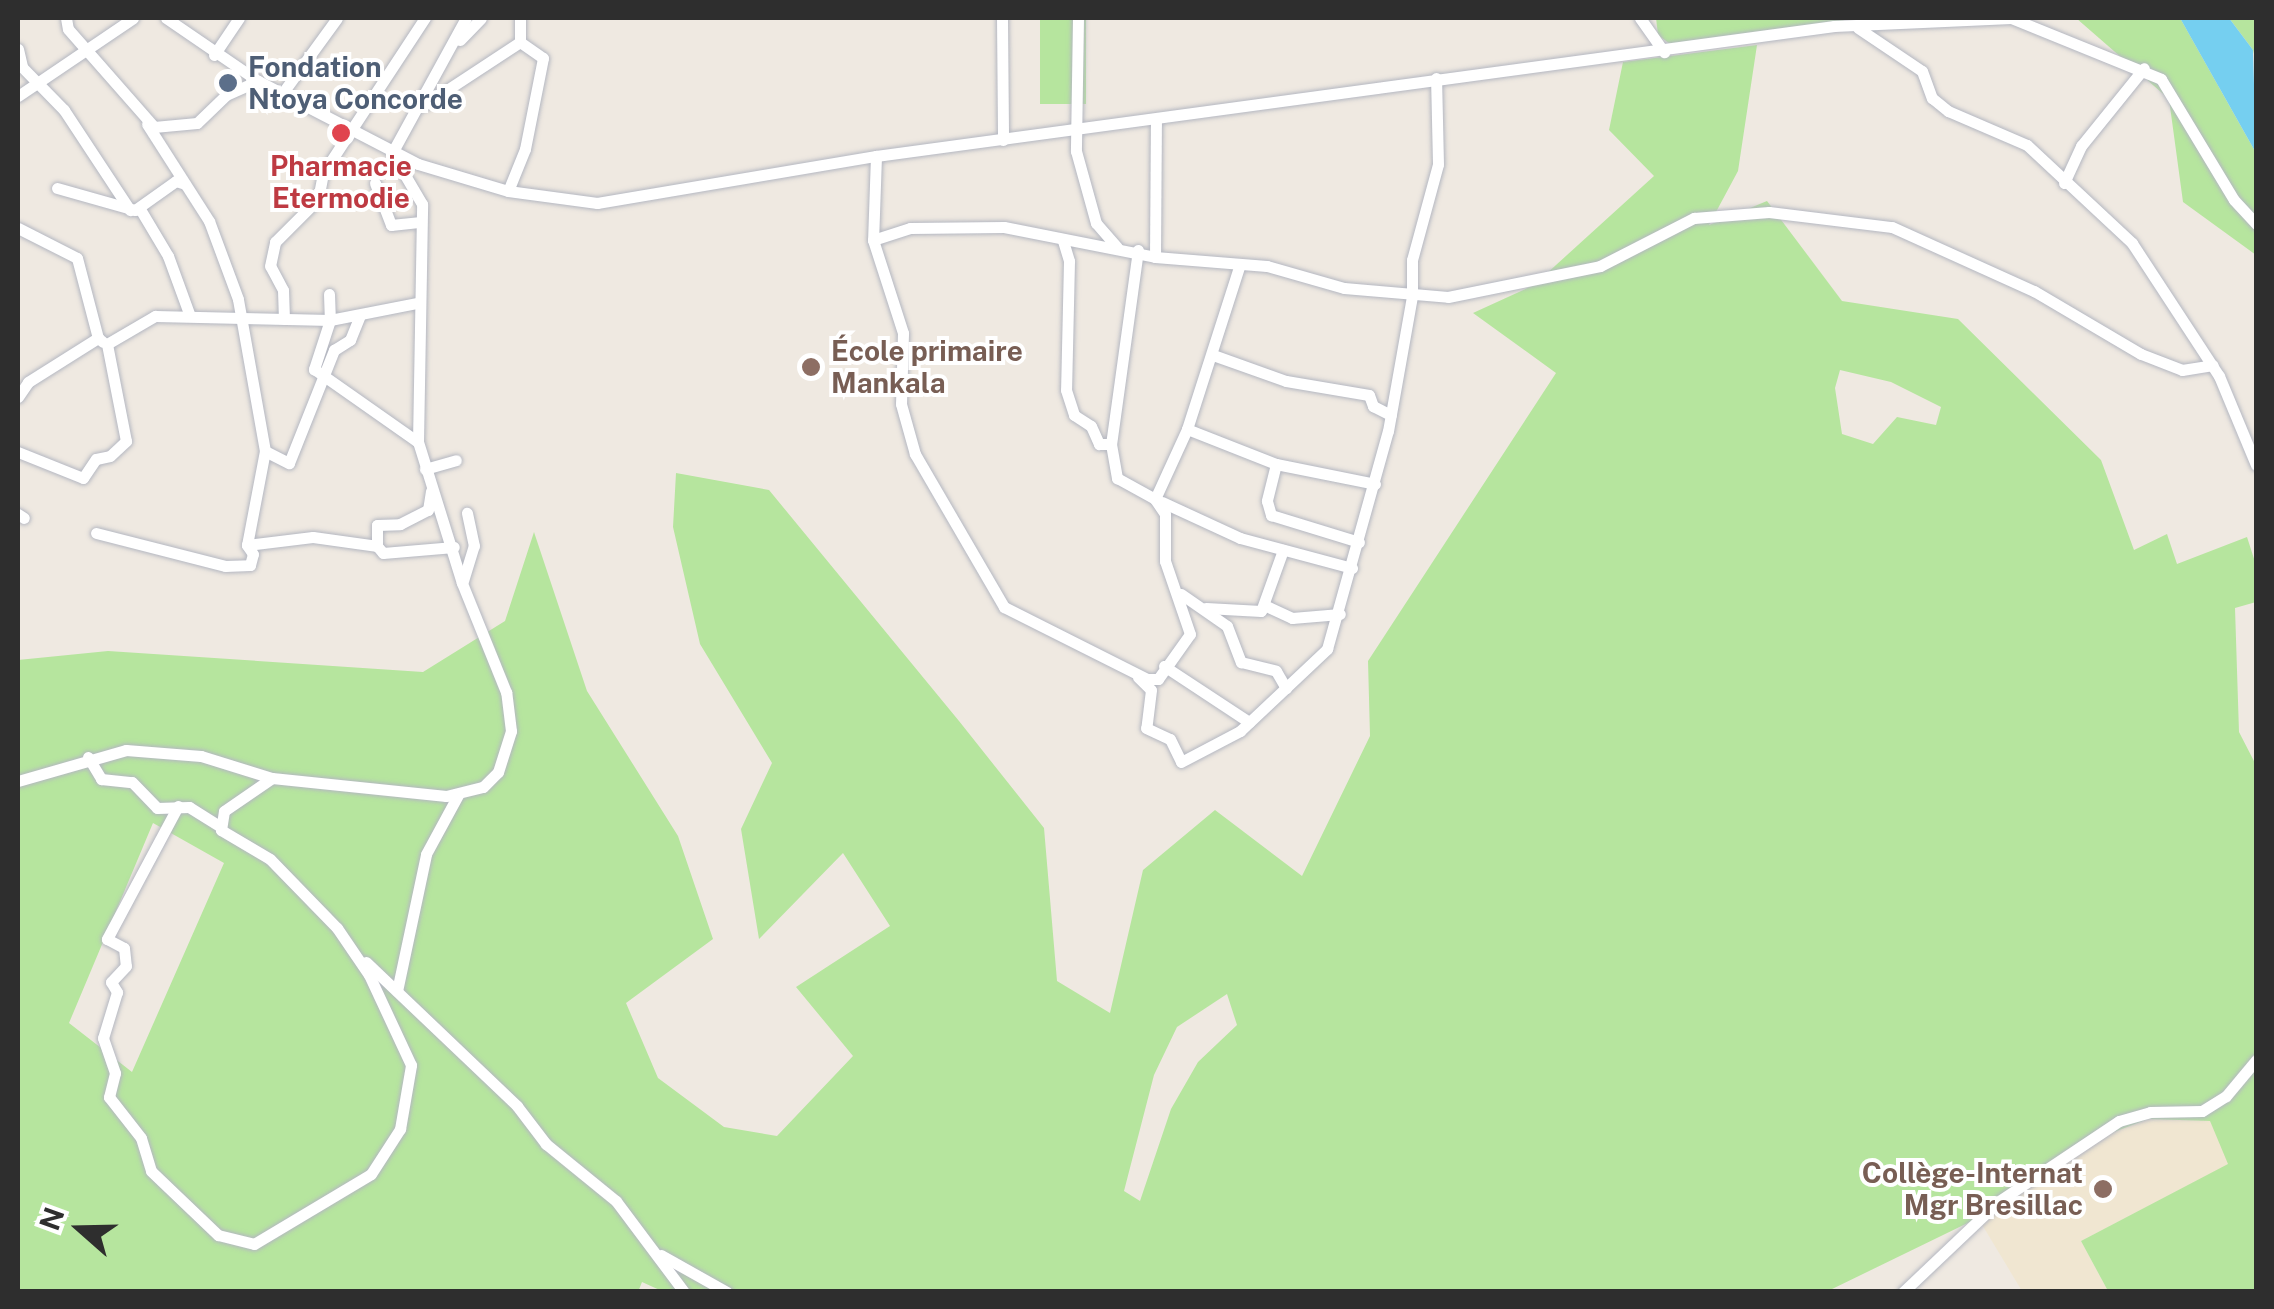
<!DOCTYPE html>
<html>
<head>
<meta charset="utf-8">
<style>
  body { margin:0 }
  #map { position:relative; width:2274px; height:1309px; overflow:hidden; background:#efe9e1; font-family:"Public Sans",sans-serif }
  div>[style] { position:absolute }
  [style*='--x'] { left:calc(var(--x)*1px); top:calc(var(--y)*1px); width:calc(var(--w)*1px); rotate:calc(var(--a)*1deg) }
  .education>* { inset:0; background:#f0e6d1 }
  .green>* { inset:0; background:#b6e59e; transform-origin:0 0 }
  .water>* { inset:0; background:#75cff0 }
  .roads { filter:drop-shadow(0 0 2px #b4b7c1) drop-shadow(0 0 2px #b4b7c1) }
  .minor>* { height:11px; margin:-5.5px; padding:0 5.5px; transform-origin:5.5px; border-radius:5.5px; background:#fff }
  .dots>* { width:28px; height:28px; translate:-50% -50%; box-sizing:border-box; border:5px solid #fff; border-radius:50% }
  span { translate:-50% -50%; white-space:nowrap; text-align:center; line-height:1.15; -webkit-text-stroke:8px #fff; paint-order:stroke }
  .service-label { font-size:28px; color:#4e5e75; font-weight:700 }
  .left { translate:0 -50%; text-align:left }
  .health-label { font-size:28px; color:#be3a42; font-weight:700 }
  .education-label { font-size:28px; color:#785e54; font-weight:700 }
  .right { translate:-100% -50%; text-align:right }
  .frame { position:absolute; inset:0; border:20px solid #2e2e2e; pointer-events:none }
  .north { position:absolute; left:30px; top:1179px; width:100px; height:100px; -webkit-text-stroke:8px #fff; paint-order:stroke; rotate:290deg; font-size:28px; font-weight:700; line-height:40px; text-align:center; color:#2e2e2e }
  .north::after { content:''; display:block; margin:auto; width:35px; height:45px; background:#2e2e2e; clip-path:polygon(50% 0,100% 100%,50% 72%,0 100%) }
</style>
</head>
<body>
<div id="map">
  <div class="education">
    <div style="clip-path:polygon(2148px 1119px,2210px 1121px,2229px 1164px,2081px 1241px,2108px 1291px,2022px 1291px,1978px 1218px,2101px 1137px)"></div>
  </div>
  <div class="green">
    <div style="left:1040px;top:18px;width:46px;height:86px"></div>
    <div style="clip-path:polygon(1656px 18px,1843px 18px,1844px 22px,1674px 47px,1658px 35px)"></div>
    <div style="clip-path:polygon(2076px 18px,2180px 18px,2256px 153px,2256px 255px,2183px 202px,2169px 99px)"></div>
    <div style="clip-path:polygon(2229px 18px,2256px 18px,2256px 62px,2253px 50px)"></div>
    <div style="clip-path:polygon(evenodd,1757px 45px,1738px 171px,1709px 225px,1767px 201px,1842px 301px,1958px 319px,2101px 460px,2134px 550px,2167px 534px,2177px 564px,2247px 537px,2256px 565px,2256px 602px,2235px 608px,2239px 732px,2256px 765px,2256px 1291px,2108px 1291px,2081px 1241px,2228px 1164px,2210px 1121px,2148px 1119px,2101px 1137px,1978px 1218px,1828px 1291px,664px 1292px,642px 1282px,638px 1292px,18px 1292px,18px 660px,108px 651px,423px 672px,505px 621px,534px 532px,587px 691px,678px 836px,713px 939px,626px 1003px,658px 1078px,724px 1127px,777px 1136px,853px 1056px,796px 987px,890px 926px,843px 853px,759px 939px,741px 829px,772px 763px,700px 644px,673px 527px,676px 473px,769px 490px,959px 721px,1044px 828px,1057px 981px,1110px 1013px,1143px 870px,1215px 810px,1302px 876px,1370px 736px,1368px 661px,1556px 373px,1473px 313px,1534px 285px,1654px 176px,1609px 130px,1623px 62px,1757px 45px,1840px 370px,1891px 382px,1941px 407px,1936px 425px,1897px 417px,1873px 444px,1842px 434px,1835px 388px,1840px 370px,1757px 45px,153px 823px,224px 863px,132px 1072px,69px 1023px,153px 823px,1757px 45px,1227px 994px,1237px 1025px,1198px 1062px,1171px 1109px,1140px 1201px,1124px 1191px,1154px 1075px,1177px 1027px,1227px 994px)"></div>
  </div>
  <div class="water">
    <div style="clip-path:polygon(2180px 18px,2229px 18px,2253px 50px,2256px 153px)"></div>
  </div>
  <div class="roads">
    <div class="minor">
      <div style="--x:66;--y:18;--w:11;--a:80"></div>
      <div style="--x:68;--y:29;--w:130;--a:48.7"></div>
      <div style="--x:154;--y:127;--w:43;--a:-5.3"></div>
      <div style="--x:197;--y:123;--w:40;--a:-44"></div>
      <div style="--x:226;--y:95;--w:35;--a:-24"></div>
      <div style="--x:166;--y:18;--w:112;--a:34.4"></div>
      <div style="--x:258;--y:81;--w:180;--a:27.4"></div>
      <div style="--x:418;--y:164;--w:94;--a:16.7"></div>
      <div style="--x:508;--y:191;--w:90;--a:7.7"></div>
      <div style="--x:597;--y:203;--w:283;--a:-9.6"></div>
      <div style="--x:876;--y:156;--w:967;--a:-7.73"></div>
      <div style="--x:1834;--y:26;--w:177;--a:-2.6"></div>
      <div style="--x:2011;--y:18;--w:162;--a:22.1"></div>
      <div style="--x:2161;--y:79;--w:141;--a:58.9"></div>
      <div style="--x:2234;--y:200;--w:33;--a:47"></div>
      <div style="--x:520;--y:18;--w:24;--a:90"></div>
      <div style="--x:1002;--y:18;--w:122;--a:89.5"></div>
      <div style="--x:1078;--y:18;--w:133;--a:90.9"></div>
      <div style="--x:1076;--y:151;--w:75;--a:74.5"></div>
      <div style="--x:1096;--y:223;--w:32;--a:49"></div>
      <div style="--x:1640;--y:18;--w:42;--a:54.8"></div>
      <div style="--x:1858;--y:28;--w:77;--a:33.9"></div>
      <div style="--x:1922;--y:71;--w:29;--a:70"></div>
      <div style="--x:1932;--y:98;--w:21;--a:39"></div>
      <div style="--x:1948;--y:111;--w:86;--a:23.3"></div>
      <div style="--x:2027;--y:145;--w:144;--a:43"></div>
      <div style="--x:2132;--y:243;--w:159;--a:56.8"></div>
      <div style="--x:2219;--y:376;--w:96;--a:67.4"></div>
      <div style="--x:460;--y:40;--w:30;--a:-46"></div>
      <div style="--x:18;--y:49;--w:18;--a:77"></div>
      <div style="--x:22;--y:67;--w:60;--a:45.7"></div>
      <div style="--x:64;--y:110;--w:120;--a:56.6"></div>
      <div style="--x:214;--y:55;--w:45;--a:-56"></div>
      <div style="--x:284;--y:91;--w:90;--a:-54"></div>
      <div style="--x:18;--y:96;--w:139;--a:-34.1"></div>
      <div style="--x:424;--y:105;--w:115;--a:-33.3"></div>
      <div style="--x:520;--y:42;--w:28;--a:35"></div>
      <div style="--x:543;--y:58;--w:93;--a:101.2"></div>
      <div style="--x:525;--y:149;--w:45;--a:112"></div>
      <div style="--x:876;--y:156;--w:84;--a:92"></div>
      <div style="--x:873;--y:240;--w:98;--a:72.1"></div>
      <div style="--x:903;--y:333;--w:71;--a:91.6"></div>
      <div style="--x:901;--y:404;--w:52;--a:74.4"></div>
      <div style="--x:915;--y:454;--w:177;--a:59.8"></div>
      <div style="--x:1004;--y:607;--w:160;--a:26.7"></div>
      <div style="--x:1147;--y:679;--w:11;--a:0"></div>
      <div style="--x:1158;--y:679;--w:55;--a:-54.6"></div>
      <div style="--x:1190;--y:634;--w:77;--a:-108.9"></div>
      <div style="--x:1165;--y:561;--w:47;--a:-90"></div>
      <div style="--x:1165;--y:514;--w:18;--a:-124"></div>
      <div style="--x:1155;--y:499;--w:77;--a:-65.4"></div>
      <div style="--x:1187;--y:429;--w:173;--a:-72.2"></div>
      <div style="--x:375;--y:183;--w:45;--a:69.1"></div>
      <div style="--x:391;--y:225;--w:30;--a:-6"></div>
      <div style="--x:2064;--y:183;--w:41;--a:-65.3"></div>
      <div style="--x:2081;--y:146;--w:100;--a:-51.1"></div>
      <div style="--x:57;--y:188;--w:81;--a:15.8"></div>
      <div style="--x:135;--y:210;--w:50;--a:-35.3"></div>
      <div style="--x:176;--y:181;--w:9;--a:18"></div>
      <div style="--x:140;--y:209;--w:55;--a:59.2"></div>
      <div style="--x:168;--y:256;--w:64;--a:69.9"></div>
      <div style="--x:18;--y:228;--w:66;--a:27"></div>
      <div style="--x:77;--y:258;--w:83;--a:75.3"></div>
      <div style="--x:873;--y:240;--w:39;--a:-18"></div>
      <div style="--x:910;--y:228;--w:94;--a:-0.6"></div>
      <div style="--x:1004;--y:227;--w:154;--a:11.2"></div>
      <div style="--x:1155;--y:257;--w:112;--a:4.6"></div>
      <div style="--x:1267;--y:266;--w:80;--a:15.9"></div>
      <div style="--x:1344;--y:288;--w:104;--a:4.9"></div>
      <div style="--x:1448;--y:297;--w:155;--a:-11.5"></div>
      <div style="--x:1600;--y:266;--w:106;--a:-27.1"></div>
      <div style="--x:1694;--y:218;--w:75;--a:-4.6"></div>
      <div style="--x:1769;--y:212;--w:124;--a:7"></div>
      <div style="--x:1892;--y:227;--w:156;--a:24.3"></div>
      <div style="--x:2034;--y:291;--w:124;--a:30.5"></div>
      <div style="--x:2141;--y:354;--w:44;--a:21.3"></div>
      <div style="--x:2182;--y:370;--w:31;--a:-9"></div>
      <div style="--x:1063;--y:241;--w:21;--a:73"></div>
      <div style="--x:1069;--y:261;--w:129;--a:91.3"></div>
      <div style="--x:1066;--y:390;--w:26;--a:72"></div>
      <div style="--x:1074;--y:415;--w:20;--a:33"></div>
      <div style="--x:1091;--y:426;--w:20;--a:66"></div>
      <div style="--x:1099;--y:444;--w:12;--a:0"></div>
      <div style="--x:1138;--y:250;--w:196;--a:97.9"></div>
      <div style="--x:1111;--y:444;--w:35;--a:80"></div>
      <div style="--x:1117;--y:478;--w:43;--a:28.9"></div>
      <div style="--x:1155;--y:257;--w:138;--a:-89.6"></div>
      <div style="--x:329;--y:294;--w:26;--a:88"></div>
      <div style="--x:330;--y:320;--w:52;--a:108.1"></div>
      <div style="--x:314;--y:369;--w:127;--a:35.1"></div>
      <div style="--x:284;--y:319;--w:29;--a:-92"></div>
      <div style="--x:283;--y:290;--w:27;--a:-118"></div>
      <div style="--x:270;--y:266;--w:25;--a:-78"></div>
      <div style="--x:275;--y:242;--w:61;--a:-45"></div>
      <div style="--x:318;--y:199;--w:26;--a:-79"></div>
      <div style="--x:323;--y:173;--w:186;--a:-56.7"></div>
      <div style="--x:107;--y:344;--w:56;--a:-30.3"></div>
      <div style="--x:155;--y:316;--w:175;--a:1.3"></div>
      <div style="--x:330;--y:320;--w:89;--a:-11.1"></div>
      <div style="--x:1213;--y:355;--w:77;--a:19.6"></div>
      <div style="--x:1286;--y:381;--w:84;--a:9.6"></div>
      <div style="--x:1369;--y:395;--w:12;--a:70"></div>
      <div style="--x:1373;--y:406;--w:20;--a:27"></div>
      <div style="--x:18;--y:397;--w:18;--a:-56"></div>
      <div style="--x:28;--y:382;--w:83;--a:-32.2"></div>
      <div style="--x:98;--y:338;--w:6;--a:39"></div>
      <div style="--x:1187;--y:429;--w:96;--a:21.5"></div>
      <div style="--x:1276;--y:464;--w:101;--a:11.4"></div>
      <div style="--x:265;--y:451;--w:27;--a:27"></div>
      <div style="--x:289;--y:463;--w:122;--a:-68.3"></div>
      <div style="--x:334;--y:350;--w:19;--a:-32"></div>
      <div style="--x:350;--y:340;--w:27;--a:-68"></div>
      <div style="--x:18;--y:452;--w:70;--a:21.8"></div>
      <div style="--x:83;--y:478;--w:23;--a:-56"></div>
      <div style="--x:96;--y:459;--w:14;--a:-12"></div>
      <div style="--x:110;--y:456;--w:22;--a:-43"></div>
      <div style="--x:126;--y:441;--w:99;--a:-101.1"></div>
      <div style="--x:1276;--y:464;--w:38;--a:104"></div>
      <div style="--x:1267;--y:501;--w:15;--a:74"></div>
      <div style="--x:1271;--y:515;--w:92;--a:17.1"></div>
      <div style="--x:425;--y:469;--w:32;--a:-16"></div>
      <div style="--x:1162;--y:502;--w:86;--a:24.8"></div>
      <div style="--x:1240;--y:538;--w:116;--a:15"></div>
      <div style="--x:18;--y:514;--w:7;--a:34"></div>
      <div style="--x:96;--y:533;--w:133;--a:14.3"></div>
      <div style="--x:225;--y:566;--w:25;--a:-2"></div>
      <div style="--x:250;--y:565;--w:11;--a:-75"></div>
      <div style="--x:253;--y:554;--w:11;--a:-124"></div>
      <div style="--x:247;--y:545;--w:96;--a:-79.2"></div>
      <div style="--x:265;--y:451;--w:154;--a:-100.1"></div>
      <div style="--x:238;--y:299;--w:83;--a:-110.4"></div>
      <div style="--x:209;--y:221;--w:115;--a:-122.6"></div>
      <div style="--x:247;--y:545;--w:66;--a:-6.9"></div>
      <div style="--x:313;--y:537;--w:65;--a:8"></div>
      <div style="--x:377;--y:546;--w:9;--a:49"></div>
      <div style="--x:383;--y:553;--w:71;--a:-4.8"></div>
      <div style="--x:377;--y:546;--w:21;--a:-90"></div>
      <div style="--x:377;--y:525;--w:23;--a:-2"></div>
      <div style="--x:400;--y:524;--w:31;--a:-27"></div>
      <div style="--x:428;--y:510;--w:19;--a:-81"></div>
      <div style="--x:463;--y:581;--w:37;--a:-73"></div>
      <div style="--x:474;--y:546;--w:34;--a:-102"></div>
      <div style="--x:1181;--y:594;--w:56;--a:34.8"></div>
      <div style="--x:1227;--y:626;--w:39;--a:69"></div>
      <div style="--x:1241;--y:662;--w:36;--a:14"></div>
      <div style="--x:1276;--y:671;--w:20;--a:60"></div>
      <div style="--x:1264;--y:605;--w:31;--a:25"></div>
      <div style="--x:1292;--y:618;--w:48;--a:-4.8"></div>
      <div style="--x:1206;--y:608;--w:55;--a:3.1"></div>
      <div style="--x:1261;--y:611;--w:65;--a:-70.2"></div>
      <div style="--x:1164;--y:666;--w:102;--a:33.4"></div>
      <div style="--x:1138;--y:677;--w:18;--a:45"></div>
      <div style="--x:1151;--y:690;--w:38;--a:97"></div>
      <div style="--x:1146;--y:728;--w:26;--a:25"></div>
      <div style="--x:1170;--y:739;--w:25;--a:64"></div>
      <div style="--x:1181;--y:762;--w:67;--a:-27.7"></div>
      <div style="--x:1240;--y:731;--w:120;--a:-43.3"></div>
      <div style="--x:1327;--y:649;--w:226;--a:-74.4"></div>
      <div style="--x:1388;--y:431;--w:137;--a:-79.9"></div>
      <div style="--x:1412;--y:296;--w:36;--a:-90"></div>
      <div style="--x:1412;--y:260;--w:99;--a:-74.8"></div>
      <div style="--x:1438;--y:164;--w:86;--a:-91.3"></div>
      <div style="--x:88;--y:757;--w:26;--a:59"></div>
      <div style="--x:101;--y:779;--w:31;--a:6"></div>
      <div style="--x:132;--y:782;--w:36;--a:46"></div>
      <div style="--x:157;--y:808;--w:32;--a:-2"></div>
      <div style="--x:189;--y:807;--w:36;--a:32"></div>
      <div style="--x:18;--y:781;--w:112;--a:-16"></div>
      <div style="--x:126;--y:750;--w:75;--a:4.6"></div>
      <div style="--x:201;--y:756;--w:74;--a:17.2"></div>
      <div style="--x:272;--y:778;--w:175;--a:5.9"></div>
      <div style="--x:446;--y:796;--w:38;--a:-14"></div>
      <div style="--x:483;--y:787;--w:21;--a:-45"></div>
      <div style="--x:498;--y:772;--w:43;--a:-72.4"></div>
      <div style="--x:511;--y:731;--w:39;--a:-97"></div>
      <div style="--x:506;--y:692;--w:118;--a:-112"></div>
      <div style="--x:462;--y:583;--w:148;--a:-107.3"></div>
      <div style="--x:418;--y:442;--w:238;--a:-89"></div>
      <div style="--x:422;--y:204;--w:59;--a:-120.5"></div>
      <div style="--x:392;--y:153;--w:154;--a:-61.3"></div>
      <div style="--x:178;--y:806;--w:151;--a:118.1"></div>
      <div style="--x:107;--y:939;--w:19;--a:28"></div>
      <div style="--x:124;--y:948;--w:18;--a:84"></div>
      <div style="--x:126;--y:966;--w:22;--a:133"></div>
      <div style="--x:111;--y:982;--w:12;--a:59"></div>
      <div style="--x:117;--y:992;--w:48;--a:106.9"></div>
      <div style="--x:103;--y:1038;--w:37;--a:71"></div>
      <div style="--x:115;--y:1073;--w:25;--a:104"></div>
      <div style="--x:109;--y:1097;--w:52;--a:52"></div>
      <div style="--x:141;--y:1138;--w:34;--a:73"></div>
      <div style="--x:151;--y:1171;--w:93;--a:43.7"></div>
      <div style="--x:218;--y:1235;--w:37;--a:14"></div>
      <div style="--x:254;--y:1244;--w:136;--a:-30.9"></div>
      <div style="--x:371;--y:1174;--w:54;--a:-57.2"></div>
      <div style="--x:400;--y:1129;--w:65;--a:-80.2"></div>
      <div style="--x:411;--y:1065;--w:99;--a:-115"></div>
      <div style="--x:369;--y:975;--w:57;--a:-124.2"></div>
      <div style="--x:337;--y:928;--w:96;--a:-134.2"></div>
      <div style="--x:270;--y:859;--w:57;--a:-149.4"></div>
      <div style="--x:221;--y:830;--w:19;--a:-81"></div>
      <div style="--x:224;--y:811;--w:58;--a:-34.5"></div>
      <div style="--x:366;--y:962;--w:209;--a:43.6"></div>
      <div style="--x:517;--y:1106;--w:48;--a:52.7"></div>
      <div style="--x:546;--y:1144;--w:90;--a:39.2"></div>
      <div style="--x:616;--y:1201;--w:114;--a:53.2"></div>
      <div style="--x:397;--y:991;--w:140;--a:-78"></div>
      <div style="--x:426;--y:854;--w:67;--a:-61.5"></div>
      <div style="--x:661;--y:1255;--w:76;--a:29.3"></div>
      <div style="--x:1903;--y:1292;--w:132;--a:-43.5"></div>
      <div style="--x:1999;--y:1201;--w:144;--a:-33.7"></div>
      <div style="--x:2119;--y:1121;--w:32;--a:-16"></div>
      <div style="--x:2150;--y:1112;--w:52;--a:-1.1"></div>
      <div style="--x:2202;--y:1111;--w:28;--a:-32"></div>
      <div style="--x:2226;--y:1096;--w:47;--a:-50.2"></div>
    </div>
  </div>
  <div class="dots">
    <div style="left:228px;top:83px;background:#5c6f8a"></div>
    <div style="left:341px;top:133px;background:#e0444e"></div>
    <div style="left:811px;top:367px;background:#8d6e63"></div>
    <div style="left:2103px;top:1189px;background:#8d6e63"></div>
  </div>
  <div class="service-label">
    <span class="left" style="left:248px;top:83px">Fondation<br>Ntoya Concorde</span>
  </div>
  <div class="health-label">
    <span style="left:341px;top:182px">Pharmacie<br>Etermodie</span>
  </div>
  <div class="education-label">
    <span class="left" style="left:831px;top:367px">École primaire<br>Mankala</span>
    <span class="right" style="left:2083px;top:1189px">Collège-Internat<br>Mgr Bresillac</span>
  </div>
  <div class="frame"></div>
  <div class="north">N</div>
</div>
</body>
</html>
